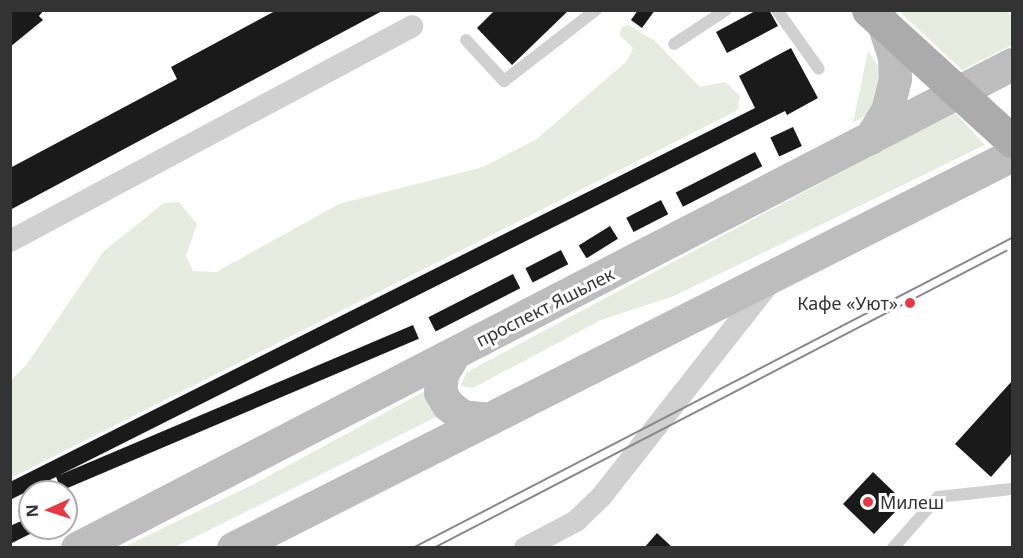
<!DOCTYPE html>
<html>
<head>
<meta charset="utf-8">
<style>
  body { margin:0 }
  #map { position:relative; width:1023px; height:558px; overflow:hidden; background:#fff; font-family:"Noto Sans",sans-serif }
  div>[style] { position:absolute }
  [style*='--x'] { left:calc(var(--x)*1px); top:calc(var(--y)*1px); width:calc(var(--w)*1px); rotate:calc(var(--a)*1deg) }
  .green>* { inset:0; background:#e6ecdf }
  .building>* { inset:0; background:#1a1a1a; transform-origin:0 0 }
  .lane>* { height:12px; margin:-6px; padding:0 6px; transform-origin:6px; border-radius:6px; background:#d0d0d0 }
  .street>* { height:22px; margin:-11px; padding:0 11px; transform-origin:11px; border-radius:11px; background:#d0d0d0 }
  .secondary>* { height:33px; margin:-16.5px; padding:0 16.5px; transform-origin:16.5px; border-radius:16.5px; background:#bdbdbd }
  .primary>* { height:33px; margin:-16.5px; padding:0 16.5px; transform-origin:16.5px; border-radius:16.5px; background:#ababab }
  .tram>* { height:1.5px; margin:-0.75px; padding:0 0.75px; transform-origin:0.75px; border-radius:0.75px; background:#888 }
  .dots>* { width:16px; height:16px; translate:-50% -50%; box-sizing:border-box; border:3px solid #fff; border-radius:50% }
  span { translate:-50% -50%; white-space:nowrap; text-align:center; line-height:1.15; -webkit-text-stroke:6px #fff; paint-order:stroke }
  .poi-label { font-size:18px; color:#333 }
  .right { translate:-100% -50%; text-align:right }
  .left { translate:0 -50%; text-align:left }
  .street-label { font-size:18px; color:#333 }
  .frame { position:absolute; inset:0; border:12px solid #333; pointer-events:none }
  .north { position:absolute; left:18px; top:480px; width:60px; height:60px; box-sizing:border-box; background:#fff; border:2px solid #adadad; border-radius:50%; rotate:267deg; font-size:16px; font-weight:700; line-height:24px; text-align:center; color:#333 }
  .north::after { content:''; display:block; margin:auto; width:21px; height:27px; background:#e63946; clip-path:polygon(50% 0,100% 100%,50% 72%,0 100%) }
</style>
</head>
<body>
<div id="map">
  <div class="green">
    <div style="clip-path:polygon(899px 11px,1006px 11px,1012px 16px,1012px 45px,962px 70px)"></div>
    <div style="clip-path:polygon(628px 25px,655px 41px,700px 87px,725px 82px,740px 96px,738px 110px,11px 478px,11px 380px,27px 364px,104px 251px,164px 203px,179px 202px,197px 224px,186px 256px,193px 271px,216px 272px,339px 204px,483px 167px,537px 139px,627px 61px,633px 48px,620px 36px,621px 28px)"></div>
    <div style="clip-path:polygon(868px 51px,879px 68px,881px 84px,870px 113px,853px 123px)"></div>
    <div style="clip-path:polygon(954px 112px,985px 145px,674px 296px,601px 320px,473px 388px,460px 386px,467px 372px)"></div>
    <div style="clip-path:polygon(427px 390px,440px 415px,175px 547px,122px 548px,254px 484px)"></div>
  </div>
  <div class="building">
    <div style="clip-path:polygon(10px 10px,44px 10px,39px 16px,43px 20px,10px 47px)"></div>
    <div style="clip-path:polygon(277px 10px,384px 10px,10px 210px,10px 168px,177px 79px,171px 67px)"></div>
    <div style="clip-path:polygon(495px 10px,569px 10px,512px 65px,477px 28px)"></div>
    <div style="clip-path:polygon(638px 10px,655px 10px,642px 28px,631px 20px)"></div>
    <div style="clip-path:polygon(757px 10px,769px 10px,778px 26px,727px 53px,716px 32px)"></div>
    <div style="clip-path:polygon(791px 48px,818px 98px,787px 115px,785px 111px,10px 500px,10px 482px,755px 108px,739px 76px)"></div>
    <div style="left:793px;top:127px;width:21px;height:25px;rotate:65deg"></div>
    <div style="left:755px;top:152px;width:16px;height:89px;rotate:63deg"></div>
    <div style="left:661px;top:200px;width:16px;height:39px;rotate:63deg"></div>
    <div style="left:610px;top:226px;width:15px;height:37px;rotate:58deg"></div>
    <div style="left:561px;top:250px;width:16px;height:40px;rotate:63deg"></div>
    <div style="left:513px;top:274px;width:16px;height:95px;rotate:63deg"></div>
    <div style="left:413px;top:325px;width:15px;height:388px;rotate:67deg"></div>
    <div style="clip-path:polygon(1012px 381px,1012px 453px,991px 477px,955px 444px)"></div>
    <div style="clip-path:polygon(873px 472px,895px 493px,891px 506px,896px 511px,874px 534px,843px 504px)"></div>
    <div style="clip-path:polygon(30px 517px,30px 528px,42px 528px,10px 544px,10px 526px)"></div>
    <div style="clip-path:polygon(657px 533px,673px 548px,644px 548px)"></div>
  </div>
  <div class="lane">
    <div style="--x:777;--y:10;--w:72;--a:54.6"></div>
    <div style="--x:466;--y:40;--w:56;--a:47.2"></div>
    <div style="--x:504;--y:81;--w:116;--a:-37.7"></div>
    <div style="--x:674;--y:44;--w:62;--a:-33.2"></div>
    <div style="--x:893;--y:548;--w:68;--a:-48.6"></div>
    <div style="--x:938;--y:497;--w:74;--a:-6.2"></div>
  </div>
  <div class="street">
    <div style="--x:10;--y:241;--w:456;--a:-28.1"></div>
    <div style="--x:525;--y:548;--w:58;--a:-27.9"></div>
    <div style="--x:576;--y:521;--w:35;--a:-44"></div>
    <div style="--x:601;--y:497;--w:275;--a:-51.8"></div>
  </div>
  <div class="secondary">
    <div style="--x:870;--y:138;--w:32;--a:-58"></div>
    <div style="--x:887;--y:111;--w:34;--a:-76"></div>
    <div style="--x:895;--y:78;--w:21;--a:-93"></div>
    <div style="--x:894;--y:57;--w:36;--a:-108"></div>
    <div style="--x:454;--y:354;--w:23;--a:121"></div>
    <div style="--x:442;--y:374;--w:18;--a:96"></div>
    <div style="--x:440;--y:392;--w:15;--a:58"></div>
    <div style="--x:448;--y:405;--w:18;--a:38"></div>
    <div style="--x:462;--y:416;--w:27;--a:6"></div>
    <div style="--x:77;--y:548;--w:1053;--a:-27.37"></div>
    <div style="--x:233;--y:548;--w:873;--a:-26.77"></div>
  </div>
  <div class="primary">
    <div style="--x:868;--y:10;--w:195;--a:42.3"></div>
  </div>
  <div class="tram">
    <div style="--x:413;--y:548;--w:674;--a:-27.36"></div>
    <div style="--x:434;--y:548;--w:645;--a:-27.44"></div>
  </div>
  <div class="dots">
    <div style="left:910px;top:303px;background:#e63946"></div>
    <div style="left:868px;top:502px;background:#e63946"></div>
  </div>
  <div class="poi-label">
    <span class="right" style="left:898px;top:303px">Кафе «Уют»</span>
    <span class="left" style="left:880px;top:502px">Милеш</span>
  </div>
  <div class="street-label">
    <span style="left:545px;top:307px;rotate:-27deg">проспект Яшьлек</span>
  </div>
  <div class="frame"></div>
  <div class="north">N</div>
</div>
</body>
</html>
